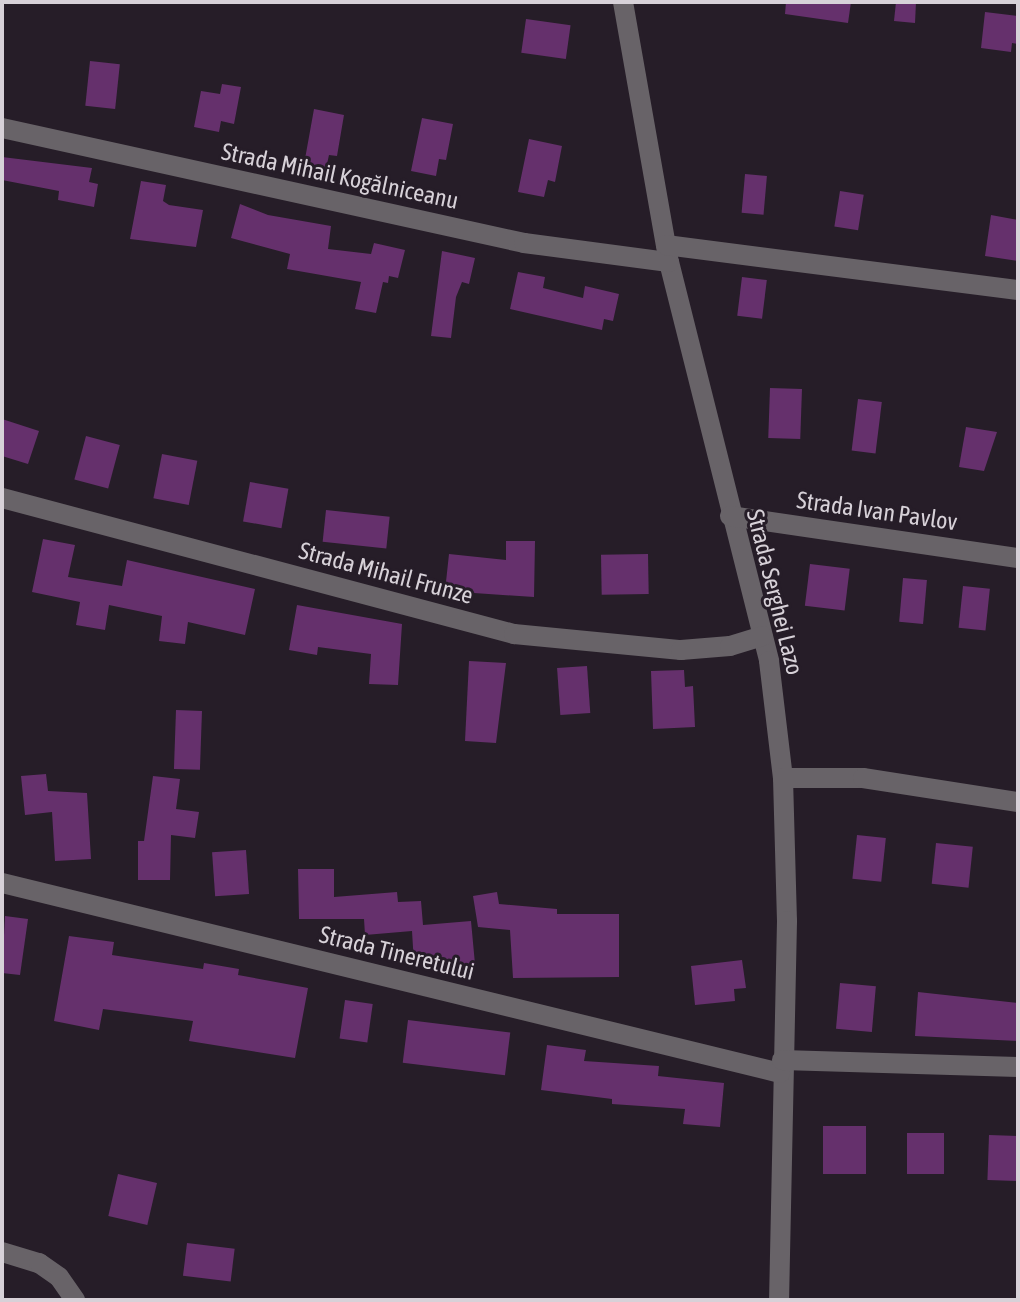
<!DOCTYPE html>
<html>
<head>
<meta charset="utf-8">
<style>
  body { margin:0 }
  #map { position:relative; width:1020px; height:1302px; overflow:hidden; background:#261d28; font-family:"Asap Condensed",sans-serif }
  div>[style] { position:absolute }
  [style*='--x'] { left:calc(var(--x)*1px); top:calc(var(--y)*1px); width:calc(var(--w)*1px); rotate:calc(var(--a)*1deg) }
  .building>* { inset:0; background:#65306c; transform-origin:0 0 }
  .minor>* { height:20px; margin:-10px; padding:0 10px; transform-origin:10px; border-radius:10px; background:#686368 }
  span { translate:-50% -50%; white-space:nowrap; text-align:center; line-height:1.15; -webkit-text-stroke:6px #261d28; paint-order:stroke }
  .street-label { font-size:24px; color:#d7d1d8 }
  .frame { position:absolute; inset:0; border:4px solid #d7d1d8; pointer-events:none }
</style>
</head>
<body>
<div id="map">
  <div class="building">
    <div style="clip-path:polygon(786px 2px,851px 2px,848px 23px,785px 14px)"></div>
    <div style="clip-path:polygon(896px 2px,916px 2px,915px 23px,894px 21px)"></div>
    <div style="clip-path:polygon(985px 12px,1018px 16px,1018px 44px,1012px 43px,1011px 52px,981px 48px)"></div>
    <div style="left:526px;top:19px;width:45px;height:34px;rotate:8deg"></div>
    <div style="left:90px;top:61px;width:30px;height:45px;rotate:6deg"></div>
    <div style="clip-path:polygon(222px 84px,241px 87px,234px 124px,221px 121px,219px 132px,194px 127px,201px 91px,220px 94px)"></div>
    <div style="clip-path:polygon(314px 109px,344px 115px,337px 156px,329px 155px,325px 173px,303px 170px)"></div>
    <div style="clip-path:polygon(422px 118px,453px 124px,446px 160px,439px 159px,436px 176px,411px 171px)"></div>
    <div style="clip-path:polygon(529px 139px,562px 146px,555px 182px,548px 180px,544px 197px,518px 192px)"></div>
    <div style="clip-path:polygon(2px 157px,92px 168px,89px 182px,98px 184px,94px 207px,58px 200px,59px 191px,2px 180px)"></div>
    <div style="left:745px;top:174px;width:22px;height:39px;rotate:5deg"></div>
    <div style="clip-path:polygon(141px 181px,166px 185px,163px 201px,169px 205px,203px 210px,196px 247px,130px 239px)"></div>
    <div style="left:840px;top:191px;width:24px;height:36px;rotate:9deg"></div>
    <div style="clip-path:polygon(240px 204px,268px 215px,331px 226px,328px 249px,371px 254px,374px 243px,405px 250px,398px 278px,389px 276px,388px 283px,383px 282px,376px 313px,355px 309px,361px 282px,287px 269px,290px 254px,231px 238px)"></div>
    <div style="clip-path:polygon(991px 215px,1018px 220px,1018px 261px,985px 256px)"></div>
    <div style="clip-path:polygon(442px 251px,475px 258px,469px 284px,462px 282px,456px 297px,451px 338px,431px 336px)"></div>
    <div style="clip-path:polygon(518px 272px,545px 277px,543px 288px,583px 298px,585px 286px,619px 294px,613px 321px,604px 319px,602px 330px,510px 309px)"></div>
    <div style="left:742px;top:277px;width:25px;height:39px;rotate:7deg"></div>
    <div style="left:770px;top:388px;width:32px;height:50px;rotate:2deg"></div>
    <div style="left:858px;top:399px;width:24px;height:52px;rotate:7deg"></div>
    <div style="clip-path:polygon(2px 419px,39px 431px,28px 464px,2px 456px)"></div>
    <div style="clip-path:polygon(966px 427px,997px 432px,984px 471px,959px 467px)"></div>
    <div style="left:86px;top:436px;width:35px;height:45px;rotate:15deg"></div>
    <div style="left:162px;top:454px;width:36px;height:45px;rotate:11deg"></div>
    <div style="left:250px;top:482px;width:39px;height:40px;rotate:10deg"></div>
    <div style="left:326px;top:510px;width:64px;height:32px;rotate:6deg"></div>
    <div style="clip-path:polygon(43px 539px,75px 545px,68px 577px,122px 586px,127px 560px,255px 589px,245px 635px,188px 622px,185px 644px,159px 641px,162px 616px,109px 605px,105px 630px,76px 625px,80px 602px,32px 592px)"></div>
    <div style="clip-path:polygon(506px 541px,535px 541px,534px 597px,445px 591px,449px 554px,506px 560px)"></div>
    <div style="left:648px;top:554px;width:40px;height:47px;rotate:89deg"></div>
    <div style="left:810px;top:564px;width:40px;height:42px;rotate:7deg"></div>
    <div style="left:903px;top:578px;width:24px;height:44px;rotate:5deg"></div>
    <div style="left:963px;top:586px;width:27px;height:42px;rotate:6deg"></div>
    <div style="clip-path:polygon(297px 605px,402px 624px,398px 685px,369px 684px,371px 654px,318px 647px,317px 655px,289px 650px)"></div>
    <div style="clip-path:polygon(469px 661px,506px 663px,496px 743px,465px 741px)"></div>
    <div style="left:587px;top:666px;width:47px;height:30px;rotate:86deg"></div>
    <div style="clip-path:polygon(684px 670px,685px 687px,693px 686px,695px 727px,653px 729px,651px 671px)"></div>
    <div style="left:176px;top:710px;width:26px;height:59px;rotate:2deg"></div>
    <div style="clip-path:polygon(46px 774px,48px 791px,87px 793px,91px 859px,55px 861px,52px 812px,25px 815px,21px 776px)"></div>
    <div style="clip-path:polygon(153px 776px,180px 779px,176px 809px,199px 812px,195px 838px,171px 835px,170px 880px,138px 880px,138px 841px,144px 841px)"></div>
    <div style="left:857px;top:835px;width:29px;height:44px;rotate:6deg"></div>
    <div style="left:936px;top:843px;width:37px;height:41px;rotate:6deg"></div>
    <div style="left:246px;top:850px;width:44px;height:34px;rotate:86deg"></div>
    <div style="clip-path:polygon(298px 869px,334px 869px,334px 897px,397px 892px,398px 902px,421px 901px,423px 925px,471px 921px,475px 964px,414px 964px,412px 931px,365px 935px,364px 919px,299px 919px)"></div>
    <div style="clip-path:polygon(497px 892px,499px 904px,557px 909px,557px 914px,619px 914px,619px 977px,513px 978px,510px 930px,478px 927px,473px 896px)"></div>
    <div style="clip-path:polygon(5px 916px,28px 919px,20px 975px,2px 973px)"></div>
    <div style="clip-path:polygon(69px 936px,114px 942px,112px 955px,203px 969px,204px 963px,239px 969px,238px 975px,308px 988px,295px 1058px,189px 1041px,193px 1021px,103px 1009px,99px 1030px,54px 1021px)"></div>
    <div style="clip-path:polygon(742px 960px,746px 988px,734px 989px,735px 1001px,695px 1005px,691px 966px)"></div>
    <div style="left:840px;top:983px;width:36px;height:46px;rotate:5deg"></div>
    <div style="clip-path:polygon(918px 992px,1018px 1003px,1018px 1041px,915px 1036px)"></div>
    <div style="left:345px;top:1000px;width:28px;height:39px;rotate:8deg"></div>
    <div style="left:408px;top:1020px;width:103px;height:43px;rotate:7deg"></div>
    <div style="clip-path:polygon(547px 1045px,586px 1050px,584px 1061px,659px 1066px,658px 1076px,724px 1083px,720px 1127px,683px 1124px,685px 1109px,612px 1104px,612px 1099px,541px 1090px)"></div>
    <div style="left:823px;top:1126px;width:43px;height:48px"></div>
    <div style="left:907px;top:1133px;width:37px;height:41px"></div>
    <div style="left:989px;top:1135px;width:29px;height:45px;rotate:2deg"></div>
    <div style="left:118px;top:1174px;width:40px;height:43px;rotate:13deg"></div>
    <div style="left:187px;top:1243px;width:48px;height:33px;rotate:7deg"></div>
  </div>
  <div class="minor">
    <div style="--x:623;--y:2;--w:264;--a:80"></div>
    <div style="--x:669;--y:262;--w:411;--a:75.9"></div>
    <div style="--x:769;--y:661;--w:118;--a:83.2"></div>
    <div style="--x:783;--y:778;--w:143;--a:88.4"></div>
    <div style="--x:787;--y:921;--w:379;--a:91.2"></div>
    <div style="--x:2;--y:128;--w:535;--a:12.42"></div>
    <div style="--x:524;--y:243;--w:146;--a:7.5"></div>
    <div style="--x:666;--y:245;--w:355;--a:7.3"></div>
    <div style="--x:2;--y:498;--w:530;--a:14.88"></div>
    <div style="--x:514;--y:634;--w:168;--a:5.5"></div>
    <div style="--x:681;--y:650;--w:49;--a:-4.7"></div>
    <div style="--x:730;--y:646;--w:34;--a:-17"></div>
    <div style="--x:730;--y:516;--w:291;--a:8.3"></div>
    <div style="--x:783;--y:778;--w:80;--a:0"></div>
    <div style="--x:863;--y:778;--w:157;--a:8.8"></div>
    <div style="--x:2;--y:883;--w:801;--a:13.72"></div>
    <div style="--x:782;--y:1060;--w:236;--a:1.7"></div>
    <div style="--x:2;--y:1252;--w:39;--a:17"></div>
    <div style="--x:39;--y:1263;--w:24;--a:35"></div>
    <div style="--x:59;--y:1277;--w:28;--a:55"></div>
  </div>
  <div class="street-label">
    <span style="left:340px;top:176px;rotate:12deg">Strada Mihail Kogălniceanu</span>
    <span style="left:877px;top:511px;rotate:8deg">Strada Ivan Pavlov</span>
    <span style="left:386px;top:573px;rotate:15deg">Strada Mihail Frunze</span>
    <span style="left:775px;top:592px;rotate:76deg">Strada Serghei Lazo</span>
    <span style="left:397px;top:953px;rotate:14deg">Strada Tineretului</span>
  </div>
  <div class="frame"></div>
</div>
</body>
</html>
